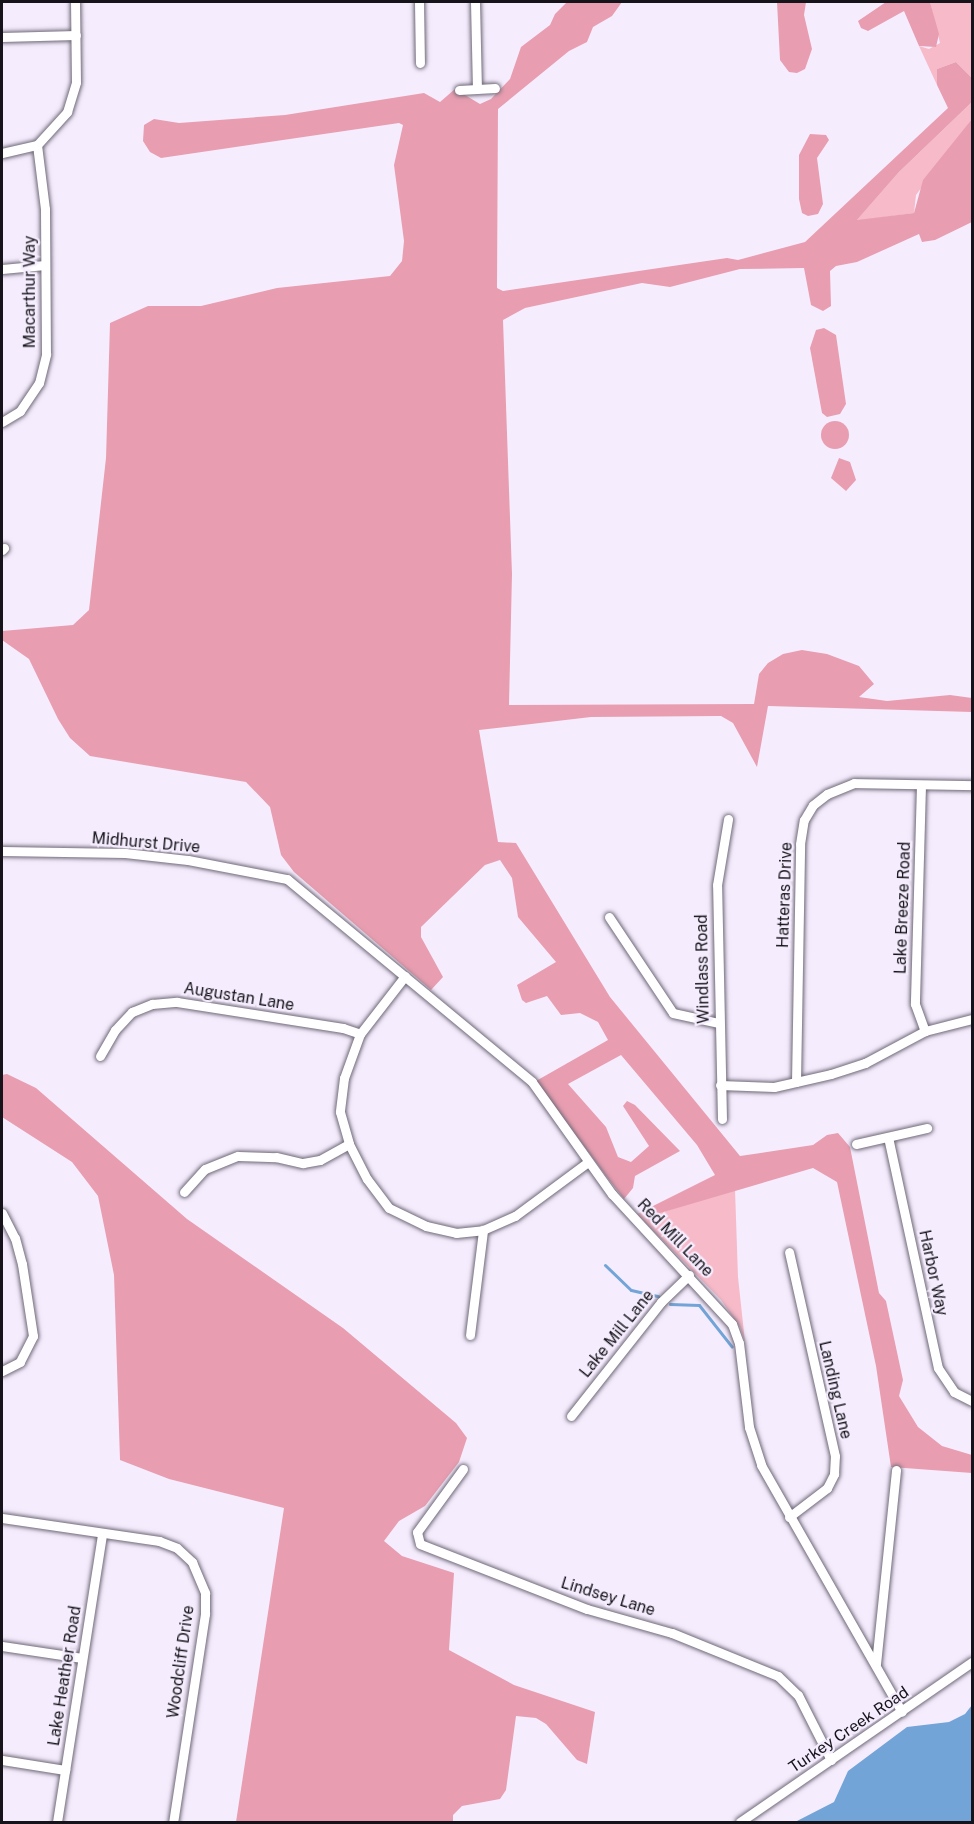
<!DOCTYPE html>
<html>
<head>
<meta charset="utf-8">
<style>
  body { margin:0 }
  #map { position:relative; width:974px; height:1824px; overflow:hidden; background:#f5edfe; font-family:"Public Sans",sans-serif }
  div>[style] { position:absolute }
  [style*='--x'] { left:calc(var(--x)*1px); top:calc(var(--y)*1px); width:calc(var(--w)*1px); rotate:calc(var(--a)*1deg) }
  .green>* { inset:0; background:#f7bac9 }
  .forest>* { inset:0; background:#e89eb0 }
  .round { border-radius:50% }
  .water>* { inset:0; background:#73a4d7 }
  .stream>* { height:3px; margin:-1.5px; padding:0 1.5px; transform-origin:1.5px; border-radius:1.5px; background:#73a4d7 }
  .roads { filter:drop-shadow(0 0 2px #6f6877) drop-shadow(0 0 2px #6f6877) }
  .minor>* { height:9px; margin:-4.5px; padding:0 4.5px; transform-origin:4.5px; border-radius:4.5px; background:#fff }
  span { translate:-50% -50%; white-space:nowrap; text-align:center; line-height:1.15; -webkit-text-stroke:4.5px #f5edfe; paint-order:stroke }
  .street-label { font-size:16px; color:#16141a }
  .frame { position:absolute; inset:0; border:3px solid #16141a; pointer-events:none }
</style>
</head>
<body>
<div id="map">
  <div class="green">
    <div style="clip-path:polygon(930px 2px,972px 2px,972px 78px,956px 62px,937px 69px,937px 85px,919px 46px,929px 49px,940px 43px)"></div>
    <div style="clip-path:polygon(972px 102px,972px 119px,916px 195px,914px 213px,856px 221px,899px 172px)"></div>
    <div style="clip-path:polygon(735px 1189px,738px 1277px,745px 1342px,740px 1327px,721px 1300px,637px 1214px,641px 1212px,650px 1216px)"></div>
  </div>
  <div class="forest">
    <div style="clip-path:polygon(567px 2px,622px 2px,612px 16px,593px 27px,587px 42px,569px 51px,498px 109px,497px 288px,503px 291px,727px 258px,738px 260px,805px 242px,948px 108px,937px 85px,937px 69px,956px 62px,972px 78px,972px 102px,899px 172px,857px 220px,914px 213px,923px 180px,972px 119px,972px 222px,935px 240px,922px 242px,919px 234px,857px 262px,836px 266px,830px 271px,831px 306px,823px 311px,811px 305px,804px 268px,740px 269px,670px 287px,642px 283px,525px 308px,503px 320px,512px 574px,509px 705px,754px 704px,759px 674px,768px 663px,783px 654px,802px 650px,827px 654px,859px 666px,874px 684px,859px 697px,887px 701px,950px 695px,972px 698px,972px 712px,768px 706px,757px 767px,733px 723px,721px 716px,591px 717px,479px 730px,498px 842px,516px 843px,610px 997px,740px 1156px,813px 1145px,827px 1135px,838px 1133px,850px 1147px,879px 1293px,886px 1301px,903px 1380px,899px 1396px,918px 1427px,942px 1446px,972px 1455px,972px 1473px,891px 1467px,876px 1366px,837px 1182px,813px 1168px,650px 1216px,641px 1212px,715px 1175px,697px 1145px,621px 1055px,568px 1084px,606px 1127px,618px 1157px,631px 1162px,649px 1146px,623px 1106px,627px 1101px,635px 1105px,680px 1151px,635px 1176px,633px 1188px,624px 1199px,606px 1176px,536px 1081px,608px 1040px,598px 1022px,580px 1013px,561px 1015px,547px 996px,526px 1003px,522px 1000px,517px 985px,556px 962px,518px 917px,512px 878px,500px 860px,485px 865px,421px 927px,421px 937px,443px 977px,431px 990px,294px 872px,281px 855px,270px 807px,246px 782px,90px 756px,70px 738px,58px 719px,29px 659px,2px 640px,2px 631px,73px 625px,89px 610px,106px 458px,110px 323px,148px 306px,201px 306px,277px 288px,390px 276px,402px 261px,404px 241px,394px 165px,403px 125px,399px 123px,161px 158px,150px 152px,143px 141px,144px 125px,154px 119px,179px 123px,285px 115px,424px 93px,440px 102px,455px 89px,480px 104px,491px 99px,510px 79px,521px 47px,550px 25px,555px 14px)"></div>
    <div style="clip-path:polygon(777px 2px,806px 2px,804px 15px,812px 49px,805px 69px,797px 73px,789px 72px,780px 60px)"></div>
    <div style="clip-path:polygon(886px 2px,930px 2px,939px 34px,936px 47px,919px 46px,904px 11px,868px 31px,861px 28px,858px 21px)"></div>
    <div style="clip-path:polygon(810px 134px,826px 135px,829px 140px,817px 158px,823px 204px,818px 214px,808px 216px,802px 213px,799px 199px,799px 155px)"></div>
    <div style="clip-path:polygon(824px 328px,836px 335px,846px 404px,840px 414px,827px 417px,822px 413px,810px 348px,816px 330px)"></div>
    <div class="round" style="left:821px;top:421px;width:28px;height:28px"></div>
    <div style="clip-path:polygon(839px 458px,850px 462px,856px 480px,846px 491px,831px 478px)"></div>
    <div style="clip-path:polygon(7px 1074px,36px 1088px,187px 1219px,343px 1328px,456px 1423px,467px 1438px,459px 1462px,425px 1506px,399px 1521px,384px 1541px,402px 1556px,454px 1573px,449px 1650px,514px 1685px,595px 1712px,587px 1764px,577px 1760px,546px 1724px,536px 1718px,516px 1716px,506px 1790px,500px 1799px,462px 1806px,453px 1815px,453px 1822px,236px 1822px,284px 1508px,169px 1479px,120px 1460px,114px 1275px,98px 1196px,72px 1162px,2px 1117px,2px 1075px)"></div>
  </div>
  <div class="water">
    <div style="clip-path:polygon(972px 1705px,972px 1822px,795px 1822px,834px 1802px,848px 1771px,907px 1727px,949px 1722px,965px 1714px)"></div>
  </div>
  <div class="stream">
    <div style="--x:605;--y:1265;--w:36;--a:44"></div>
    <div style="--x:631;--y:1290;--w:28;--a:13"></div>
    <div style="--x:670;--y:1304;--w:29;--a:2"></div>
    <div style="--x:699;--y:1305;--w:53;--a:51.8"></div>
  </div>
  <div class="roads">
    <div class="minor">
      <div style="--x:419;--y:2;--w:61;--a:89.1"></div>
      <div style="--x:475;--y:2;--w:87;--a:88.7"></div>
      <div style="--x:2;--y:37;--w:74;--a:-1.5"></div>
      <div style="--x:459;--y:90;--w:36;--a:-3"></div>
      <div style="--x:2;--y:153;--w:36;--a:-13"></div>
      <div style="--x:37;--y:145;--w:45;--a:-47.7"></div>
      <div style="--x:67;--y:112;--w:31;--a:-73"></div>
      <div style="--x:76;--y:82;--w:80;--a:-90.7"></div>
      <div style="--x:2;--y:269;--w:43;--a:-5.3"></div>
      <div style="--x:2;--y:422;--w:21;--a:-31"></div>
      <div style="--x:20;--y:411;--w:34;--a:-56"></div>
      <div style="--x:39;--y:383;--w:30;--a:-76"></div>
      <div style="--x:46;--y:354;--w:145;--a:-90.4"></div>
      <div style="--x:45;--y:209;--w:64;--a:-97.1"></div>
      <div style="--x:2;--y:550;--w:3;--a:-45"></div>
      <div style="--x:921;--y:785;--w:219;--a:91.6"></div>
      <div style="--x:915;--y:1004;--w:29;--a:70"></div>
      <div style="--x:2;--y:851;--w:123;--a:0.9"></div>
      <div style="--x:125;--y:853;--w:63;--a:6.3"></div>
      <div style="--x:188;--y:860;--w:101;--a:10.9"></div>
      <div style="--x:287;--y:879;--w:318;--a:39.6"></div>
      <div style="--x:532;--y:1082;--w:138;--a:54.5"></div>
      <div style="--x:612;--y:1194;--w:177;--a:47.3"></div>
      <div style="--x:732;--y:1324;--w:20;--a:70"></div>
      <div style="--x:739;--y:1343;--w:85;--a:83.2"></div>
      <div style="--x:749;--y:1427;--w:40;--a:72"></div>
      <div style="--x:761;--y:1465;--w:284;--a:60.3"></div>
      <div style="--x:609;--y:917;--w:115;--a:56.3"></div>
      <div style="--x:673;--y:1013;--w:46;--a:12.5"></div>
      <div style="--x:405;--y:976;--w:73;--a:127.8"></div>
      <div style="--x:360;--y:1034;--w:47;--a:110"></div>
      <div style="--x:344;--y:1078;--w:34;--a:97"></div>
      <div style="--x:340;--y:1112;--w:33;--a:74"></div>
      <div style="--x:349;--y:1144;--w:39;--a:63"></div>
      <div style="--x:367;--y:1179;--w:36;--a:53"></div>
      <div style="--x:389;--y:1208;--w:41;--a:25.9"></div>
      <div style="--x:426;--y:1226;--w:31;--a:13"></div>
      <div style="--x:456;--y:1233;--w:27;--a:-6"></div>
      <div style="--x:483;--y:1230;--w:35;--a:-24"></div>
      <div style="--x:515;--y:1216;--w:91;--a:-36.5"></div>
      <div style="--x:100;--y:1056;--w:30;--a:-60"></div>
      <div style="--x:115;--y:1030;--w:25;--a:-47"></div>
      <div style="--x:132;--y:1012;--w:22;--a:-22"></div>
      <div style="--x:152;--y:1004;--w:25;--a:-5"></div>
      <div style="--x:177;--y:1002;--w:168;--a:8.9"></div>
      <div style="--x:343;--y:1028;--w:18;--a:19"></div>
      <div style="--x:796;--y:1082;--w:238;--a:-89"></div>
      <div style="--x:800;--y:844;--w:24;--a:-81"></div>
      <div style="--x:804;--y:820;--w:17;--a:-59"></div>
      <div style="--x:813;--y:805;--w:18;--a:-38"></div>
      <div style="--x:827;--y:794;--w:29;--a:-22"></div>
      <div style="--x:854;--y:783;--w:118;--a:1"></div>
      <div style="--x:720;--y:1085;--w:54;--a:2.1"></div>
      <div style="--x:774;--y:1087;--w:58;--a:-12.8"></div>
      <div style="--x:831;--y:1074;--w:36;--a:-18"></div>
      <div style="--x:865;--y:1063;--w:68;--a:-28.1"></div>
      <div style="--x:925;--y:1031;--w:49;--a:-14.3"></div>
      <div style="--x:722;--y:1119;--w:234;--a:-91.2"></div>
      <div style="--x:717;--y:885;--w:67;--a:-80.5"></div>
      <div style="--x:888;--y:1137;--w:236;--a:77.8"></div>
      <div style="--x:938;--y:1368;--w:29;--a:56"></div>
      <div style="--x:954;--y:1392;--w:20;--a:27"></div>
      <div style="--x:856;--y:1144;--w:73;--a:-12.7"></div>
      <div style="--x:184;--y:1192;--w:31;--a:-48"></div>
      <div style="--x:205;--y:1169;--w:35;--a:-22"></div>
      <div style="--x:238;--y:1156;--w:38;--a:2"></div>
      <div style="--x:276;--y:1157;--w:28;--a:13"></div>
      <div style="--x:303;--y:1163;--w:17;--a:-10"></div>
      <div style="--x:320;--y:1160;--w:33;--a:-29"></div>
      <div style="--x:2;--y:1213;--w:28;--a:63"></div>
      <div style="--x:15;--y:1238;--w:27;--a:75"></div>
      <div style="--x:22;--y:1264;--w:73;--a:81.3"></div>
      <div style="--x:33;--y:1336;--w:29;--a:117"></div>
      <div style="--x:20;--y:1362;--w:20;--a:153"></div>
      <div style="--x:470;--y:1335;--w:106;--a:-82.9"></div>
      <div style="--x:571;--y:1416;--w:145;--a:-51.7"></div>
      <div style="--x:661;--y:1302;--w:39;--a:-44"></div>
      <div style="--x:463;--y:1469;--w:78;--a:126.1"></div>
      <div style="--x:417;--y:1532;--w:12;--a:76"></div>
      <div style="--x:420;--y:1544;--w:179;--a:21.3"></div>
      <div style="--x:587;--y:1609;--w:88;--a:15.8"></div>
      <div style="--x:672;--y:1633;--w:114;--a:22.1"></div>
      <div style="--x:778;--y:1676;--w:28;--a:44"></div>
      <div style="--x:798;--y:1695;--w:73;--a:63.1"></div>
      <div style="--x:789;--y:1517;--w:48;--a:-37.3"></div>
      <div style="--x:827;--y:1488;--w:16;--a:-63"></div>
      <div style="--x:834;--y:1474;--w:18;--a:-87"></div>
      <div style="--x:835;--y:1456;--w:209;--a:-102.7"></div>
      <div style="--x:2;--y:1518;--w:159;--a:8.3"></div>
      <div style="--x:159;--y:1541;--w:19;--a:21"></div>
      <div style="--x:177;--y:1548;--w:21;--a:43"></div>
      <div style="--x:192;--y:1562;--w:34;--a:67"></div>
      <div style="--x:205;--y:1593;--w:21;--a:90"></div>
      <div style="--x:205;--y:1614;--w:210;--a:98.7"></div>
      <div style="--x:2;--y:1646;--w:81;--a:8.5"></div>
      <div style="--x:876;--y:1664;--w:195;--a:-84.1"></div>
      <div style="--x:2;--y:1760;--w:64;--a:9"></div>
      <div style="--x:57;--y:1822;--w:291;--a:-81.1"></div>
      <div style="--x:740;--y:1822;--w:282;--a:-34.6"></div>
    </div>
  </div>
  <div class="street-label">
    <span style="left:30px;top:292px;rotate:-90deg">Macarthur Way</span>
    <span style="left:146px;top:843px;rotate:5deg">Midhurst Drive</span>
    <span style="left:785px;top:895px;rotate:-88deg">Hatteras Drive</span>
    <span style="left:903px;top:908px;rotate:-88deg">Lake Breeze Road</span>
    <span style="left:703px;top:969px;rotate:-91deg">Windlass Road</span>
    <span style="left:239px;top:997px;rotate:9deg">Augustan Lane</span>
    <span style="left:675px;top:1238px;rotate:46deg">Red Mill Lane</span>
    <span style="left:933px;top:1273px;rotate:78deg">Harbor Way</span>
    <span style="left:617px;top:1334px;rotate:-51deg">Lake Mill Lane</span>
    <span style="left:835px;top:1390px;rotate:77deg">Landing Lane</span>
    <span style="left:608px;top:1597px;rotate:17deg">Lindsey Lane</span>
    <span style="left:181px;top:1662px;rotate:-82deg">Woodcliff Drive</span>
    <span style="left:65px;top:1676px;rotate:-81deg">Lake Heather Road</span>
    <span style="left:849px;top:1730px;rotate:-34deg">Turkey Creek Road</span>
  </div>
  <div class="frame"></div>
</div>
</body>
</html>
